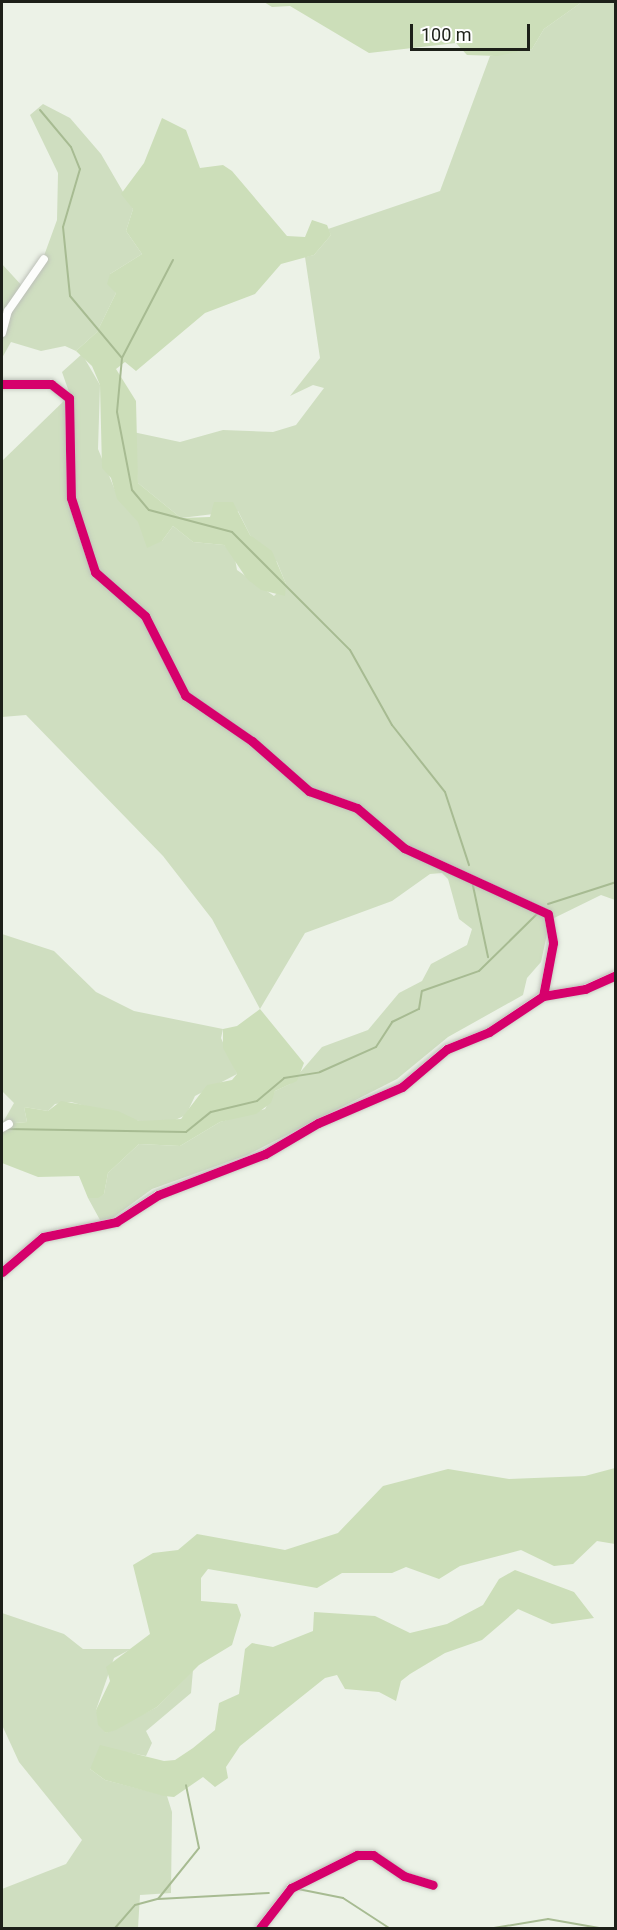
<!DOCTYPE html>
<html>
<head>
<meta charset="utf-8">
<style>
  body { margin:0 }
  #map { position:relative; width:617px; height:1930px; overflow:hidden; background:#ecf2e7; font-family:Roboto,sans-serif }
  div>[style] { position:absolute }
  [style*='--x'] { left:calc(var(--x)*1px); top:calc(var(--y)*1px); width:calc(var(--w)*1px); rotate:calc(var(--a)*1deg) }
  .green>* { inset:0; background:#cfdec0 }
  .forest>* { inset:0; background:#ccdeb9 }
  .stream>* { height:2px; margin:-1px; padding:0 1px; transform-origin:1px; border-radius:1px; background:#a7bb92 }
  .roads { filter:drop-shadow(0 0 2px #bcc0b8) drop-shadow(0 0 2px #bcc0b8) }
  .minor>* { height:8px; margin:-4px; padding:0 4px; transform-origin:4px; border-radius:4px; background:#fcfdfb }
  .cycleway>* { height:9px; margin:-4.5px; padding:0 4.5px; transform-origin:4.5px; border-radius:4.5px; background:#d6006c }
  span { translate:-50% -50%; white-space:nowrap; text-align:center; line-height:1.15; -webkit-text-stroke:4.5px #fff; paint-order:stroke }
  .frame { position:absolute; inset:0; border:3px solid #1d2019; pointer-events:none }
  .scale { position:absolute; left:410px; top:24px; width:120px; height:27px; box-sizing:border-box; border:3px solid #1d2019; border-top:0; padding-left:8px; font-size:18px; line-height:21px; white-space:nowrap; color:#1d2019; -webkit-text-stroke:4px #fff; paint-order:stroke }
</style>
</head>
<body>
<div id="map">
  <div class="green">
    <div style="clip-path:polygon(582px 2px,615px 2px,615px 900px,601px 895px,550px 920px,541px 962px,527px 978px,523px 995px,448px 1037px,397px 1079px,247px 1155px,152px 1189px,111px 1219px,100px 1220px,88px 1198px,104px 1194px,108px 1173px,139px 1144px,180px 1146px,220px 1122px,265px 1109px,275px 1091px,290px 1084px,322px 1047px,368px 1030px,399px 993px,422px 981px,431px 964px,467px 945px,472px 929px,459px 919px,448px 879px,442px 873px,430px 874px,392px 901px,305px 933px,260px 1009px,212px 919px,163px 856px,26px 715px,2px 717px,2px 461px,70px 395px,62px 372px,82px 354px,100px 385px,98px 449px,117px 495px,162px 541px,173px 526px,193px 542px,224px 545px,234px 553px,237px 570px,274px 596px,286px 584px,277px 562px,250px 535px,238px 511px,181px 518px,138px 483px,133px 432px,180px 442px,223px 430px,273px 432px,296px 425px,324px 388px,313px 385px,290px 396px,320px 358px,305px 257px,314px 255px,331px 235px,328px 229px,440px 191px,490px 56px,532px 49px,544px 29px)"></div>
    <div style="clip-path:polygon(43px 104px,70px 118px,101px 154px,133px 209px,126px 231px,142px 254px,110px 274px,116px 293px,97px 332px,76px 351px,65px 346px,41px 351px,11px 342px,2px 358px,2px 264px,24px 288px,41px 264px,57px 220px,58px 173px,30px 115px)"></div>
    <div style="clip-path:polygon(2px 934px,54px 951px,96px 992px,134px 1011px,223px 1029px,221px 1038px,237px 1074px,195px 1096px,186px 1115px,173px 1121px,139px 1121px,71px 1102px,55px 1104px,48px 1111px,24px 1107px,27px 1122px,2px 1124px,14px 1103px,2px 1091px)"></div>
    <div style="clip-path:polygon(2px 1613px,64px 1634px,83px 1649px,131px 1649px,114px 1658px,96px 1710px,106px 1733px,157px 1707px,193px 1670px,191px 1693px,146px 1731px,152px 1743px,146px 1756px,109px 1749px,90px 1769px,105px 1780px,167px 1796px,172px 1812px,171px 1893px,140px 1895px,138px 1928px,2px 1928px,2px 1889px,66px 1864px,82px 1840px,19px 1762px,2px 1725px)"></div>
  </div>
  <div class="forest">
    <div style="clip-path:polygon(264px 2px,582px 2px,544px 29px,532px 49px,497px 56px,467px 55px,456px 43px,369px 53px,290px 6px,272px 7px)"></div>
    <div style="clip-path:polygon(162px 118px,186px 130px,200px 168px,223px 165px,232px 171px,287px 236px,305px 237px,312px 220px,327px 225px,331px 235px,314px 255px,281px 264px,255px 294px,205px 313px,136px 371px,125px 362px,116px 369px,136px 401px,138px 483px,181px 518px,210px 517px,214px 502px,233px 502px,250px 535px,272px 551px,286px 584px,285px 596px,261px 590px,247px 579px,224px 545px,193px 542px,173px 526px,162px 541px,147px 548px,138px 522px,117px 499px,111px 478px,102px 468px,100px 385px,92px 366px,76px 351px,97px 332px,116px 293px,107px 284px,110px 274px,142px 254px,126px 231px,133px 209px,121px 194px,144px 163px)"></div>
    <div style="clip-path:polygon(260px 1009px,304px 1063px,297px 1081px,275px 1091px,271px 1103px,256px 1114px,220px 1122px,180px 1146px,139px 1144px,108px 1173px,104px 1194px,98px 1198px,88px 1198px,79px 1176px,38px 1177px,2px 1163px,2px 1124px,27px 1122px,24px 1107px,48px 1111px,61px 1101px,118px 1111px,139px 1121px,181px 1119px,207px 1085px,232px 1080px,237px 1074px,223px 1048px,223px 1029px,237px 1026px)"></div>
    <div style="clip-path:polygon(615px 1468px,615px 1544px,597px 1541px,573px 1564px,554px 1566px,521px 1550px,460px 1566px,439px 1579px,406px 1567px,392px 1573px,342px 1573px,317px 1588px,208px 1569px,201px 1578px,201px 1601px,237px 1604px,241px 1615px,232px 1645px,199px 1665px,157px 1707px,116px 1730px,106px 1733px,98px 1725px,96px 1710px,110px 1681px,106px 1667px,150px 1634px,133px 1565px,153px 1553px,178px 1550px,197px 1534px,285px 1550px,338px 1533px,383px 1486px,448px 1469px,509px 1479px,585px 1476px)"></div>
    <div style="clip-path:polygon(515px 1570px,574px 1592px,594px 1618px,552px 1624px,518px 1609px,482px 1640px,445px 1653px,410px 1674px,401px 1681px,396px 1701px,379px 1692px,345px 1689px,337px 1675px,325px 1678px,240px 1746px,226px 1767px,228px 1778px,215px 1787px,203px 1777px,174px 1797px,164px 1796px,105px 1780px,90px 1769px,100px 1745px,164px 1761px,175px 1760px,193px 1748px,215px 1730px,219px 1703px,239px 1694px,245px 1649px,252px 1643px,273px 1647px,313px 1631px,314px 1612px,375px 1616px,410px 1633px,447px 1624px,483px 1605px,499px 1579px)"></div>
  </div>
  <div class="stream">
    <div style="--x:40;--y:110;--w:48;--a:50"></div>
    <div style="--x:71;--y:147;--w:24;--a:68"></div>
    <div style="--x:80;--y:169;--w:60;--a:106.3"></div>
    <div style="--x:63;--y:227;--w:69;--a:84.2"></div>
    <div style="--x:70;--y:296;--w:81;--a:50"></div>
    <div style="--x:173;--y:260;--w:110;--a:117.5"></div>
    <div style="--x:122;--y:358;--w:54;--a:95.3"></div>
    <div style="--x:117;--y:412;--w:79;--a:79.1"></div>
    <div style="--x:132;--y:490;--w:26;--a:50"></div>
    <div style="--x:149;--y:510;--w:86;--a:14.8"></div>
    <div style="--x:232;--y:532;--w:167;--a:45"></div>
    <div style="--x:350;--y:650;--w:86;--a:60.8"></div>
    <div style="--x:392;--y:725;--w:85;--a:51.7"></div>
    <div style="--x:445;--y:792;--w:77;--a:71.8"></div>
    <div style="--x:472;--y:881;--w:78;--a:78.1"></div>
    <div style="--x:548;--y:904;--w:71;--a:-17.9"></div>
    <div style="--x:7;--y:1129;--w:179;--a:1"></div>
    <div style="--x:186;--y:1132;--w:32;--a:-39"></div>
    <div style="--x:211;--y:1112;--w:47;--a:-13.4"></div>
    <div style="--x:257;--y:1101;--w:35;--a:-40"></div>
    <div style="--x:284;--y:1078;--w:36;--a:-9"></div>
    <div style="--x:320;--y:1072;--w:61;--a:-24.1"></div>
    <div style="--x:376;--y:1047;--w:30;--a:-57"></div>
    <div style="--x:392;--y:1022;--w:30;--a:-26"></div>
    <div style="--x:419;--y:1009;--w:18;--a:-81"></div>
    <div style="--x:422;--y:991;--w:60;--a:-19.3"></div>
    <div style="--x:479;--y:971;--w:83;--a:-44.5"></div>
    <div style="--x:298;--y:1889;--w:46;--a:11.3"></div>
    <div style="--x:343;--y:1898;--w:55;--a:33.1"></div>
    <div style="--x:158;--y:1899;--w:65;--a:-51.2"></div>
    <div style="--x:199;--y:1848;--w:64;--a:-101.7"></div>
    <div style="--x:115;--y:1928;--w:30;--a:-49"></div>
    <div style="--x:135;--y:1905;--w:24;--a:-15"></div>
    <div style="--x:158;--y:1899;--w:111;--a:-3.1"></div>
    <div style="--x:494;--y:1928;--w:55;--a:-9.5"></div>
    <div style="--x:548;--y:1919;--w:52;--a:10"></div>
  </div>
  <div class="roads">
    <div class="minor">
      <div style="--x:2;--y:333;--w:23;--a:-75"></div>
      <div style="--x:8;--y:311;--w:63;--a:-55.3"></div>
      <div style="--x:2;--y:384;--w:49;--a:0"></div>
      <div style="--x:51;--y:384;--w:23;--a:38"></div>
      <div style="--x:69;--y:398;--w:100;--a:88.9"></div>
      <div style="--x:71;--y:498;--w:78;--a:72"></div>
      <div style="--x:95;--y:572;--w:67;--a:41.3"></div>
      <div style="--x:145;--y:616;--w:89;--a:63.1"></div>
      <div style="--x:185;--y:695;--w:81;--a:34.5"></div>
      <div style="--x:252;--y:741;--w:76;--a:41.3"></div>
      <div style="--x:309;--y:791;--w:51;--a:19.5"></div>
      <div style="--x:357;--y:808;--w:62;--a:40.4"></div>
      <div style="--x:404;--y:848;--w:158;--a:24.6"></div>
      <div style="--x:548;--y:914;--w:29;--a:80"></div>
      <div style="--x:553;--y:943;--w:54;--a:100.7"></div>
      <div style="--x:2;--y:1128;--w:8;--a:-30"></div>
      <div style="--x:2;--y:1272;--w:54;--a:-40.5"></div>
      <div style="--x:43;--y:1237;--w:75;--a:-11.6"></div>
      <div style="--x:116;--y:1222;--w:50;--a:-32.7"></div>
      <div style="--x:158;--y:1195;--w:115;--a:-21"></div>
      <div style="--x:265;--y:1154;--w:61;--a:-30.3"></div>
      <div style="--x:318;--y:1123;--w:91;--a:-23.2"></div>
      <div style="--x:402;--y:1087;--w:59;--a:-40.2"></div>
      <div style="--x:447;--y:1049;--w:45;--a:-22"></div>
      <div style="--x:489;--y:1032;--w:65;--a:-33.7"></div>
      <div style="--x:543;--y:996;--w:43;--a:-9.5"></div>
      <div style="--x:585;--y:989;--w:34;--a:-24"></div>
      <div style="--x:260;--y:1928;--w:51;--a:-52.2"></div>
      <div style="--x:291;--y:1888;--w:74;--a:-26.6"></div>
      <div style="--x:357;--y:1855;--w:16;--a:0"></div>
      <div style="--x:373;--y:1855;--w:37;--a:34"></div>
      <div style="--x:404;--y:1876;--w:30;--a:17"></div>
    </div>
  </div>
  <div class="cycleway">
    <div style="--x:2;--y:384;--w:49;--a:0"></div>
    <div style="--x:51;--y:384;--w:23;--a:38"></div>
    <div style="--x:69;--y:398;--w:100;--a:88.9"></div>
    <div style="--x:71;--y:498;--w:78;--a:72"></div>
    <div style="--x:95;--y:572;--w:67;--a:41.3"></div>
    <div style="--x:145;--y:616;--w:89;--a:63.1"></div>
    <div style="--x:185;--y:695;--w:81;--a:34.5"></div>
    <div style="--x:252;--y:741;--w:76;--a:41.3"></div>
    <div style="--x:309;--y:791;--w:51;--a:19.5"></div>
    <div style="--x:357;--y:808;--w:62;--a:40.4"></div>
    <div style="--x:404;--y:848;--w:158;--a:24.6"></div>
    <div style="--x:548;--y:914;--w:29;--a:80"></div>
    <div style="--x:553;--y:943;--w:54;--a:100.7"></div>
    <div style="--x:2;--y:1272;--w:54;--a:-40.5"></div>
    <div style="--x:43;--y:1237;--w:75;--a:-11.6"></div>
    <div style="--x:116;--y:1222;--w:50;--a:-32.7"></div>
    <div style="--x:158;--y:1195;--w:115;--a:-21"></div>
    <div style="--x:265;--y:1154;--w:61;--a:-30.3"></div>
    <div style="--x:318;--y:1123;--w:91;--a:-23.2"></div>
    <div style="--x:402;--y:1087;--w:59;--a:-40.2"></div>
    <div style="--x:447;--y:1049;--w:45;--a:-22"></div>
    <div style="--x:489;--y:1032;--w:65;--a:-33.7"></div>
    <div style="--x:543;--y:996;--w:43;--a:-9.5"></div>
    <div style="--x:585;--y:989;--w:34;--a:-24"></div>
    <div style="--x:260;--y:1928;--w:51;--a:-52.2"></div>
    <div style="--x:291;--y:1888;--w:74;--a:-26.6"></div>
    <div style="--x:357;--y:1855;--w:16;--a:0"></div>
    <div style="--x:373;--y:1855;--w:37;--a:34"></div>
    <div style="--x:404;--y:1876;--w:30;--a:17"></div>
  </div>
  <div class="frame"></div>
  <div class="scale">100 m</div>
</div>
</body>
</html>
